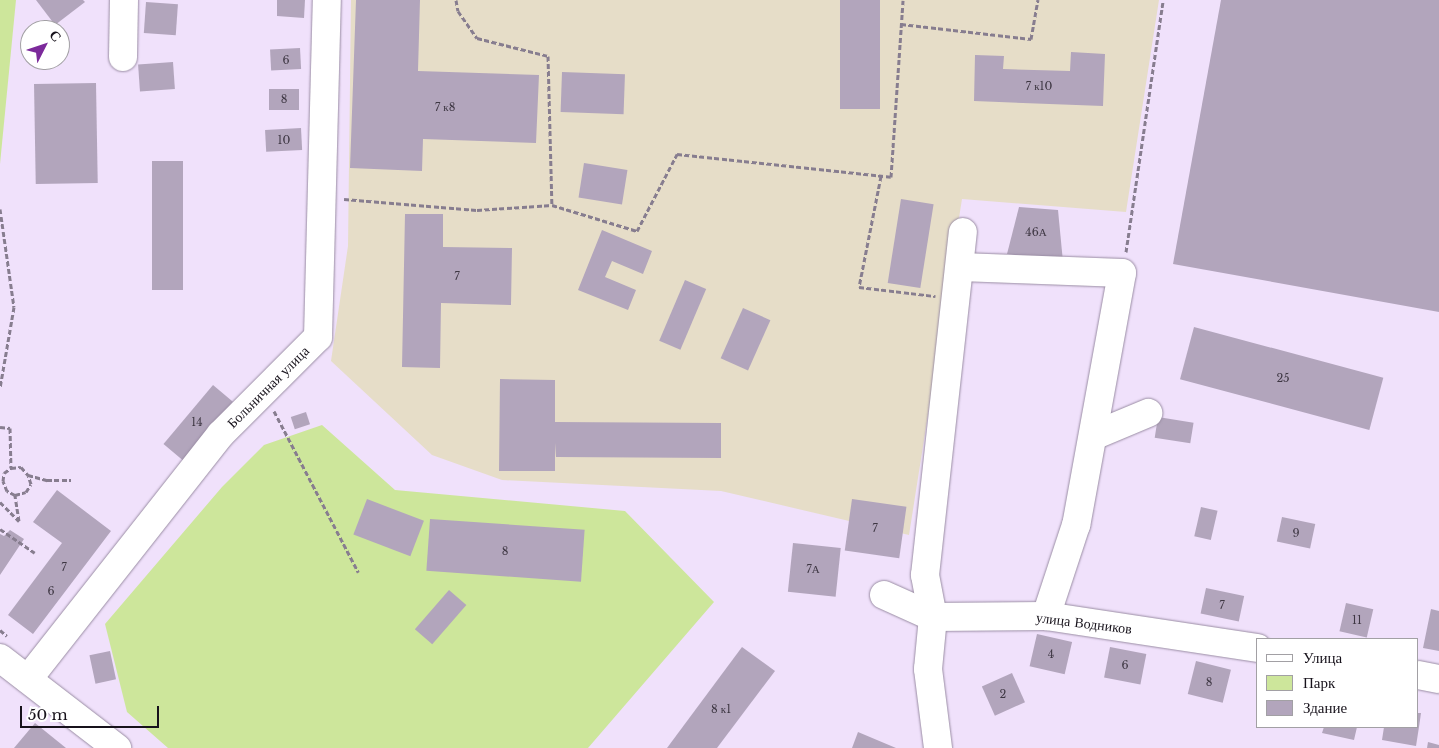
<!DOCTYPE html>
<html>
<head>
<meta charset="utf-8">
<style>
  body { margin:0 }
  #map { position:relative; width:1439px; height:748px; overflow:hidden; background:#f0e1fb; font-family:"Libre Baskerville",serif }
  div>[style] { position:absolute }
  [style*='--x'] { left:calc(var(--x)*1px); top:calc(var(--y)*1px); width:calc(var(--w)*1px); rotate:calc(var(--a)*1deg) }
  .medical>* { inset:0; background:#e6ddc8 }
  .green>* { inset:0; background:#cde69b }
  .building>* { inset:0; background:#b2a5bc; transform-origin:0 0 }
  .path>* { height:3px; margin-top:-1.5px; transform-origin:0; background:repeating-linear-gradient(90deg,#877d8f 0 5px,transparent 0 7.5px) }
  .roads { filter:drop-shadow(0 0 1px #9a8da4) drop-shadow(0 0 1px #9a8da4) }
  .minor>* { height:28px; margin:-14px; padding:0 14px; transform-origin:14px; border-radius:14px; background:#fff }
  .major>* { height:28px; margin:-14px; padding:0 14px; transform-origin:14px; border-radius:14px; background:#fff }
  span { translate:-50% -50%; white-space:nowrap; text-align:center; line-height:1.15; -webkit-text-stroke:5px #fff; paint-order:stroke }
  .number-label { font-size:11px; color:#3e3743 }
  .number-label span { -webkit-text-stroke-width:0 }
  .street-label { font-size:14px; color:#17121b }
  .legend { position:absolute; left:1256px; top:638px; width:162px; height:90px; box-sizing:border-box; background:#fff; border:1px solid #a2a0a4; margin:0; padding:6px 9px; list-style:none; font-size:15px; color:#17121b }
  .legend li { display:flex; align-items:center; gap:10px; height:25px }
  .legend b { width:25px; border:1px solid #a2a0a4 }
  .north { position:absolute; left:20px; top:20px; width:50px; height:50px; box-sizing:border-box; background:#fff; border:1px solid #a2a0a4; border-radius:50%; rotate:49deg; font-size:14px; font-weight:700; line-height:20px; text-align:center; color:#17121b }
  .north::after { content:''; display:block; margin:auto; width:18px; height:22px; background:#7c2a9b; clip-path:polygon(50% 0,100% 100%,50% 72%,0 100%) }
  .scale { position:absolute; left:20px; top:706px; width:139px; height:22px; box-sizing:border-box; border:2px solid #17121b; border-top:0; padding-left:6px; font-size:15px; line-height:18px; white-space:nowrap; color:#17121b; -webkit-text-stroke:4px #fff; paint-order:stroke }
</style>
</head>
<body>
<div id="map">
  <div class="medical">
    <div style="clip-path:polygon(351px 0,1159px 0,1126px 212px,962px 199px,909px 535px,721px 491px,502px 480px,432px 455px,331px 361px,348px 246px)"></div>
  </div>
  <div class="green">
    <div style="clip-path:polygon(0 0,16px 0,0 164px)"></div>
    <div style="clip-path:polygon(322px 425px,395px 490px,625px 511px,714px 602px,588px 748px,168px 748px,127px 712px,105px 624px,222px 487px,264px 445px)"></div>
  </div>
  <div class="building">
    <div style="clip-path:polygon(36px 0,83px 0,85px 2px,55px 25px)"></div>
    <div style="clip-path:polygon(277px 0,305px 0,304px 18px,277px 16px)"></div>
    <div style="clip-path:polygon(356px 0,420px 0,418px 71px,539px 75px,536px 143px,423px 139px,422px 171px,350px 168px)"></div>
    <div style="left:840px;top:0;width:40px;height:109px"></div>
    <div style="clip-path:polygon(1221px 0,1439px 0,1439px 312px,1173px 264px)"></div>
    <div style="left:146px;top:2px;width:32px;height:31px;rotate:4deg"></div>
    <div style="left:300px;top:48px;width:21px;height:30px;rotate:87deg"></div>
    <div style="clip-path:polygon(1071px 52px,1105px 54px,1103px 106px,974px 101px,975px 55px,1004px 56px,1003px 69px,1070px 71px)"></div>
    <div style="left:173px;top:62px;width:27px;height:35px;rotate:86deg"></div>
    <div style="left:562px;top:72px;width:63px;height:40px;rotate:2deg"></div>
    <div style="left:96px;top:83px;width:100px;height:62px;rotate:89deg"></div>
    <div style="left:269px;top:89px;width:30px;height:21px"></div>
    <div style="left:301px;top:128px;width:22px;height:36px;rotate:87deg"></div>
    <div style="left:152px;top:161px;width:31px;height:129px"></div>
    <div style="left:584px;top:163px;width:44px;height:35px;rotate:9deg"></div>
    <div style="left:901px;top:199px;width:33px;height:85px;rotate:9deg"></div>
    <div style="clip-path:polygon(1019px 207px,1058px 210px,1063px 262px,1007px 254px)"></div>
    <div style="clip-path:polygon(405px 214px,443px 214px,443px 247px,512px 248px,511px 305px,441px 303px,440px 368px,402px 367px)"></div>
    <div style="clip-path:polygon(602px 230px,652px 251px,643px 274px,612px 261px,605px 277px,636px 290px,628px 310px,578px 290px)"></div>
    <div style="left:685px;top:280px;width:23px;height:66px;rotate:23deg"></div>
    <div style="left:743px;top:308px;width:30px;height:55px;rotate:24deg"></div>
    <div style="left:1194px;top:327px;width:196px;height:54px;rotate:15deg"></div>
    <div style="clip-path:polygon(500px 379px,555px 380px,555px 422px,721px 423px,721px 458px,556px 457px,555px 443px,555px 471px,499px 471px)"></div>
    <div style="left:213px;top:385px;width:26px;height:77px;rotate:40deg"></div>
    <div style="left:306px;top:412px;width:13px;height:16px;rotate:72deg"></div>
    <div style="left:1158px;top:417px;width:36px;height:21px;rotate:9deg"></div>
    <div style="clip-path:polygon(57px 490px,111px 531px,33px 634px,8px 615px,62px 543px,33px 522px)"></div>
    <div style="left:367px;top:499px;width:61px;height:38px;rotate:21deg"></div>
    <div style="left:852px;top:499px;width:55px;height:52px;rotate:8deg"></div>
    <div style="left:1201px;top:507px;width:17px;height:30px;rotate:13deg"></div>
    <div style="left:1282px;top:517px;width:34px;height:25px;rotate:12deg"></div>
    <div style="left:430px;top:519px;width:155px;height:52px;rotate:4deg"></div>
    <div style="clip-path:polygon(10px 530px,24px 539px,0 575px,0 534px,4px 536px)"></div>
    <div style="left:793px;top:543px;width:48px;height:49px;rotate:6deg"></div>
    <div style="left:1206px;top:588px;width:39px;height:26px;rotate:12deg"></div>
    <div style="left:449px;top:590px;width:23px;height:52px;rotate:41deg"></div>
    <div style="left:1346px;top:603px;width:28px;height:29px;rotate:13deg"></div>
    <div style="clip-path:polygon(1431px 609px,1439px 611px,1439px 651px,1423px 648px)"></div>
    <div style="left:1037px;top:634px;width:36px;height:33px;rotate:13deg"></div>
    <div style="clip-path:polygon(742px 647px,775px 671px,717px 748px,667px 748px)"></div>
    <div style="left:1110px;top:647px;width:37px;height:31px;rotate:11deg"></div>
    <div style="left:110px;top:651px;width:29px;height:21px;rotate:78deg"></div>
    <div style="left:1196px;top:661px;width:36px;height:34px;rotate:14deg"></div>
    <div style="left:1012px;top:673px;width:32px;height:33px;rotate:66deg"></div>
    <div style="clip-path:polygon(1418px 713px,1421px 713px,1419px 727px,1418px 727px)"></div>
    <div style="clip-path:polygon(35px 723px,66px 748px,14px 748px)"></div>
    <div style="clip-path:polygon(1324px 727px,1357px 727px,1354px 740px,1322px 733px)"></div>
    <div style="clip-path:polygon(1384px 727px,1419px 727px,1416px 746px,1382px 740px)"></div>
    <div style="clip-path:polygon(858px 732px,896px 748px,852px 748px)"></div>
    <div style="clip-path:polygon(1428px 742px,1439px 745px,1439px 748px,1427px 748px)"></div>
  </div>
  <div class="path">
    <div style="--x:456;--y:0;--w:11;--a:80"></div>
    <div style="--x:458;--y:11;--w:33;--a:55"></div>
    <div style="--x:477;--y:38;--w:73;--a:14.2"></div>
    <div style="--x:548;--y:56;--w:149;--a:88.5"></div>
    <div style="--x:901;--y:24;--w:131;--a:6.6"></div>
    <div style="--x:1031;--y:39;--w:40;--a:-80"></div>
    <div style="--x:881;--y:176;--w:113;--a:101.2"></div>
    <div style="--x:859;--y:287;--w:77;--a:6.8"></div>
    <div style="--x:344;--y:199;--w:133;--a:4.7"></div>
    <div style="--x:477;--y:210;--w:75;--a:-3.8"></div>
    <div style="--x:552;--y:205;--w:89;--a:17"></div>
    <div style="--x:637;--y:231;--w:87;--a:-62.5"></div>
    <div style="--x:677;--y:154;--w:215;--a:6.1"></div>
    <div style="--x:891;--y:177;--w:177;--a:-86.1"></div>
    <div style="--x:0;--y:209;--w:99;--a:81.9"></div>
    <div style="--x:14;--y:307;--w:82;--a:99.8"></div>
    <div style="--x:1126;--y:252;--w:255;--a:-81.6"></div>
    <div style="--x:274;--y:411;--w:182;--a:62.4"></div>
    <div style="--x:0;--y:427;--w:10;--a:6"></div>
    <div style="--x:10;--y:428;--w:40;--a:88.6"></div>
    <div style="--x:15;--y:495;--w:9;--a:-153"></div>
    <div style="--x:7;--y:491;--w:11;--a:-112"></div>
    <div style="--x:3;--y:481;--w:8;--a:-83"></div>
    <div style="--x:4;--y:473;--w:9;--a:-36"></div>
    <div style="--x:11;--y:468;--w:10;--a:-6"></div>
    <div style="--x:21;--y:467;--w:11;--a:49"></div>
    <div style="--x:28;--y:475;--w:20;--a:15"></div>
    <div style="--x:47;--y:480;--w:24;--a:0"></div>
    <div style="--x:0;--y:502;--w:27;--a:45"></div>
    <div style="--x:19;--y:521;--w:26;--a:-99"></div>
    <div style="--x:15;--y:495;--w:11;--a:-15"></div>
    <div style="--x:26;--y:492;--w:9;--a:-58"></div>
    <div style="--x:31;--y:484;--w:9;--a:-108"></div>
    <div style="--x:0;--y:529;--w:42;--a:34.4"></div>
    <div style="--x:0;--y:630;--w:9;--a:41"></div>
  </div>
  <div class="roads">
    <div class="minor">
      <div style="--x:123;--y:57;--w:57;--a:-89"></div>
      <div style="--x:961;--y:267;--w:161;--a:2.1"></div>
      <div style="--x:1122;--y:273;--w:256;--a:100.3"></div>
      <div style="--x:1076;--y:525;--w:96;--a:108.2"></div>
      <div style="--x:1093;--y:436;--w:60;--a:-22.7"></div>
      <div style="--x:884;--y:595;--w:54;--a:24.2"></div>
      <div style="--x:933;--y:617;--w:113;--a:-0.5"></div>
      <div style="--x:1046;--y:616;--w:214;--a:8.6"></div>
      <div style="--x:1418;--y:675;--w:21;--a:11"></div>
      <div style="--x:28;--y:679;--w:312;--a:-51.8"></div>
      <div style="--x:221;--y:434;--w:137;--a:-45"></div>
      <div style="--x:318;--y:337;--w:337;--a:-88.5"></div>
      <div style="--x:938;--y:748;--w:80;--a:-97.2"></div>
      <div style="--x:928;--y:669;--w:52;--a:-84.5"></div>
      <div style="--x:933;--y:617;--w:43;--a:-100.8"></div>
      <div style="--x:925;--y:575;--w:345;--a:-83.7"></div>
    </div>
    <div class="major">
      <div style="--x:0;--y:658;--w:148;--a:37.6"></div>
    </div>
  </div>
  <div class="number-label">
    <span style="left:286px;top:60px">6</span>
    <span style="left:1039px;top:86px">7 к10</span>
    <span style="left:284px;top:99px">8</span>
    <span style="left:445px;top:107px">7 к8</span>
    <span style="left:284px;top:140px">10</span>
    <span style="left:1036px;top:232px">46А</span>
    <span style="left:457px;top:276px">7</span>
    <span style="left:1283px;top:378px">25</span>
    <span style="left:197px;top:422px">14</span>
    <span style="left:875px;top:528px">7</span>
    <span style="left:1296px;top:533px">9</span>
    <span style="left:505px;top:551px">8</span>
    <span style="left:64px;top:567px">7</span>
    <span style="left:813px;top:569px">7А</span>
    <span style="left:51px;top:591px">6</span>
    <span style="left:1222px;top:605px">7</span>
    <span style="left:1357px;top:620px">11</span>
    <span style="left:1051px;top:654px">4</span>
    <span style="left:1125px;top:665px">6</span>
    <span style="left:1209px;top:682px">8</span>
    <span style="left:1003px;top:694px">2</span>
    <span style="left:721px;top:709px">8 к1</span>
  </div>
  <div class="street-label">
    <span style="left:268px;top:387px;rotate:-45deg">Больничная улица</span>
    <span style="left:1084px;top:623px;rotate:7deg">улица Водников</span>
  </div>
  <ul class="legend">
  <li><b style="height:6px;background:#fff"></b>Улица</li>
  <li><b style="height:14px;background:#cde69b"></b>Парк</li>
  <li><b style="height:14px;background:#b2a5bc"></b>Здание</li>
  </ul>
  <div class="north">С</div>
  <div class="scale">50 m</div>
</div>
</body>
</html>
